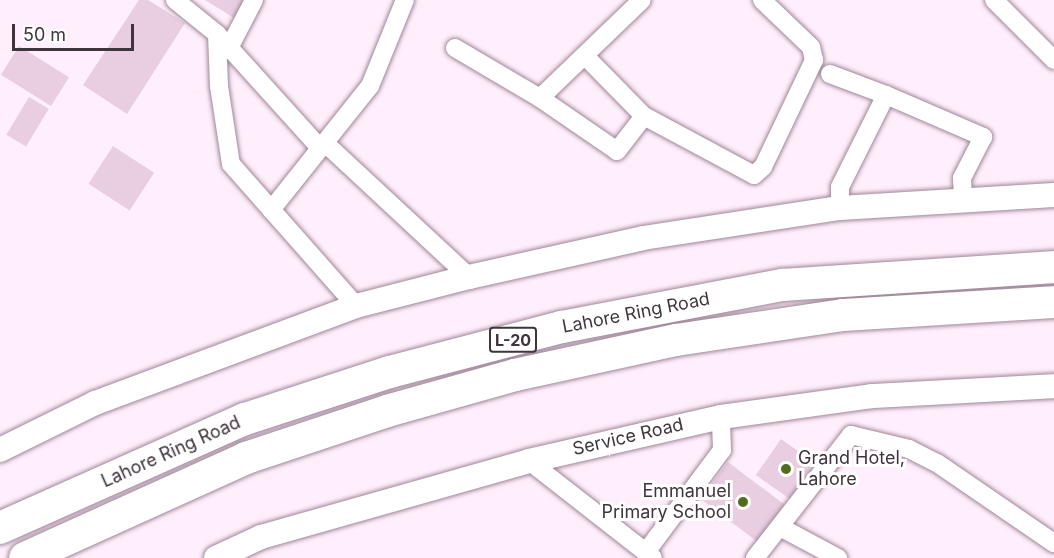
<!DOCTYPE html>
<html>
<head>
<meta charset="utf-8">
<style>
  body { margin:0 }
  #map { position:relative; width:1054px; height:558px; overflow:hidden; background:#ffeefb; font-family:Inter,sans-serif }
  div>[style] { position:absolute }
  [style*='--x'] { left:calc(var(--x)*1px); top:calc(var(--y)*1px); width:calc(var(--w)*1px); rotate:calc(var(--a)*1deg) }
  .building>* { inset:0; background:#e9cee2; transform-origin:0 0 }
  .roads { filter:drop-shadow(0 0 2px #9f8699) drop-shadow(0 0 2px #9f8699) }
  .street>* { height:18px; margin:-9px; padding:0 9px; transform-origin:9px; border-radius:9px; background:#fff }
  .secondary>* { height:24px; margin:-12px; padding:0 12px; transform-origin:12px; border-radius:12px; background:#fff }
  .highway>* { height:32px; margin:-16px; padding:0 16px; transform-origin:16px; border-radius:16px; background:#fff }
  .dots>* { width:16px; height:16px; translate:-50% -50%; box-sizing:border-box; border:3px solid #fff; border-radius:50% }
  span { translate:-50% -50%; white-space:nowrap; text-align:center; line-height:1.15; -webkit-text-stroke:6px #fff; paint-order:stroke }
  .shield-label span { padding:2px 4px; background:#fff; border:2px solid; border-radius:4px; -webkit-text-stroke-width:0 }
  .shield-label { font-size:16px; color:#3f343c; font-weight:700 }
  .street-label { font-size:18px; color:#3f343c }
  .poi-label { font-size:18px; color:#3f343c }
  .left { translate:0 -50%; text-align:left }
  .right { translate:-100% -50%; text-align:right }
  .scale { position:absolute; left:12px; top:24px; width:122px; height:27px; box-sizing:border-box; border:3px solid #3f343c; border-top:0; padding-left:8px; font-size:18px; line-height:21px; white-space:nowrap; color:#3f343c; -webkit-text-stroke:4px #fff; paint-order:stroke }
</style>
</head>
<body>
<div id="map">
  <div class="building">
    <div style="clip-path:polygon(139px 0,148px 0,185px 23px,127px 114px,83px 85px)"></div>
    <div style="clip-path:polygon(205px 0,248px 0,239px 21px)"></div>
    <div style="left:19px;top:46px;width:59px;height:34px;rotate:32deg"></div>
    <div style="left:29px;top:97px;width:23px;height:44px;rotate:31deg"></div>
    <div style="left:113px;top:146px;width:49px;height:45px;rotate:33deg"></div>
    <div style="left:781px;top:439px;width:42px;height:44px;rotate:35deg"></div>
    <div style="left:728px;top:462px;width:74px;height:46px;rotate:37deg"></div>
  </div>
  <div class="roads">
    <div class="street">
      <div style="--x:175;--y:0;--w:54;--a:39"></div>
      <div style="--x:217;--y:34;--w:52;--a:87.8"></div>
      <div style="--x:219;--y:86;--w:79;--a:81.3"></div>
      <div style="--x:231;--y:164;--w:189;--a:48.6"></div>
      <div style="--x:994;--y:0;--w:85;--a:45"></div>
      <div style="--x:217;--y:34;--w:154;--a:47.9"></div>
      <div style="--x:229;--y:48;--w:54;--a:-62.5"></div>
      <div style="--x:455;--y:48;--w:99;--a:30.5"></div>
      <div style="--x:540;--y:98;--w:141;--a:-43.9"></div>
      <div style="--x:586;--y:57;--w:83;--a:45.5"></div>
      <div style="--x:644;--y:116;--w:125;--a:28.2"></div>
      <div style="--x:754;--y:175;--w:12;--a:-42"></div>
      <div style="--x:763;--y:167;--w:119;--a:-64.5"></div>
      <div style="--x:814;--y:60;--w:13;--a:-103"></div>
      <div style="--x:811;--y:47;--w:68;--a:-136.2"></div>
      <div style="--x:830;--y:74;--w:60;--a:20.6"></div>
      <div style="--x:886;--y:95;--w:103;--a:116.6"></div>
      <div style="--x:840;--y:187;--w:21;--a:90"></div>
      <div style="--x:886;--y:95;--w:106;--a:23.4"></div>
      <div style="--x:983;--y:137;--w:46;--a:117.1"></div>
      <div style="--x:962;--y:178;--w:20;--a:87"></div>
      <div style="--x:540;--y:98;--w:93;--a:34.5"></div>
      <div style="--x:617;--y:151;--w:44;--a:-52.4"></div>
      <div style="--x:325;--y:143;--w:197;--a:42.9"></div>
      <div style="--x:271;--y:210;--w:159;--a:-51.4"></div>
      <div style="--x:370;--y:86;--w:93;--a:-67.9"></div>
      <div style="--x:529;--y:461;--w:157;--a:38"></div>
      <div style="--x:780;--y:527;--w:66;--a:28.1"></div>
      <div style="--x:646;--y:552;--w:127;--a:-53.3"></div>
      <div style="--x:722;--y:450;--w:33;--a:-92"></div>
      <div style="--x:755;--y:558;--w:156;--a:-52"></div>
      <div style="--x:851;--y:435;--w:60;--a:13.6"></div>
      <div style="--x:909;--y:449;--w:31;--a:27"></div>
      <div style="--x:937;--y:463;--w:142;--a:34.4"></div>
    </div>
    <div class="secondary">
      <div style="--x:0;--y:450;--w:106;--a:-26.3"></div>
      <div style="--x:95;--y:403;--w:278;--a:-20.4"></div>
      <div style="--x:356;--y:306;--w:117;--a:-14.4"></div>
      <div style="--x:469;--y:277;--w:178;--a:-12.6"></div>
      <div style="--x:643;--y:238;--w:199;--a:-8.7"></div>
      <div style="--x:840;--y:208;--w:214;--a:-3.5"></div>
      <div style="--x:216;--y:558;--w:50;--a:-25"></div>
      <div style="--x:261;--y:537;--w:279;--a:-15.8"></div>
      <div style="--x:529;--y:461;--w:197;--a:-12.9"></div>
      <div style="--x:721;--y:417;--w:152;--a:-7.9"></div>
      <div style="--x:872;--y:396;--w:182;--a:-3.1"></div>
    </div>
    <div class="highway">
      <div style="--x:0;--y:528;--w:268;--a:-24"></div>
      <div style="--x:245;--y:419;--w:152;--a:-18"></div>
      <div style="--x:390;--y:372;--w:178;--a:-14.7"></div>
      <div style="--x:562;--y:327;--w:225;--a:-10.8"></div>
      <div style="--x:783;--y:285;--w:272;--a:-3.8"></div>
      <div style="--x:25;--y:558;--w:243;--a:-24.3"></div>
      <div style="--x:246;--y:458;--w:149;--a:-18.4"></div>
      <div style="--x:387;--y:411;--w:133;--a:-15.7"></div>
      <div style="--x:515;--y:375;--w:165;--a:-12.3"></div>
      <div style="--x:676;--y:340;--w:169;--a:-8.5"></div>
      <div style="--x:843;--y:315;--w:211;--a:-3.5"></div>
    </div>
  </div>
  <div class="dots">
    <div style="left:786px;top:469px;background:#536b1c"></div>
    <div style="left:743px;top:502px;background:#536b1c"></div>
  </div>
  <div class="shield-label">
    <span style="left:513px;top:340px">L-20</span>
  </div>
  <div class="street-label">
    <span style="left:636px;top:313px;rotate:-11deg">Lahore Ring Road</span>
    <span style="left:628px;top:437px;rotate:-13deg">Service Road</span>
    <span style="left:171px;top:452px;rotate:-24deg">Lahore Ring Road</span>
  </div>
  <div class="poi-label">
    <span class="left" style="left:798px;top:469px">Grand Hotel,<br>Lahore</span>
    <span class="right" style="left:731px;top:502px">Emmanuel<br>Primary School</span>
  </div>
  <div class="scale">50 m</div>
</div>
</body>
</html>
